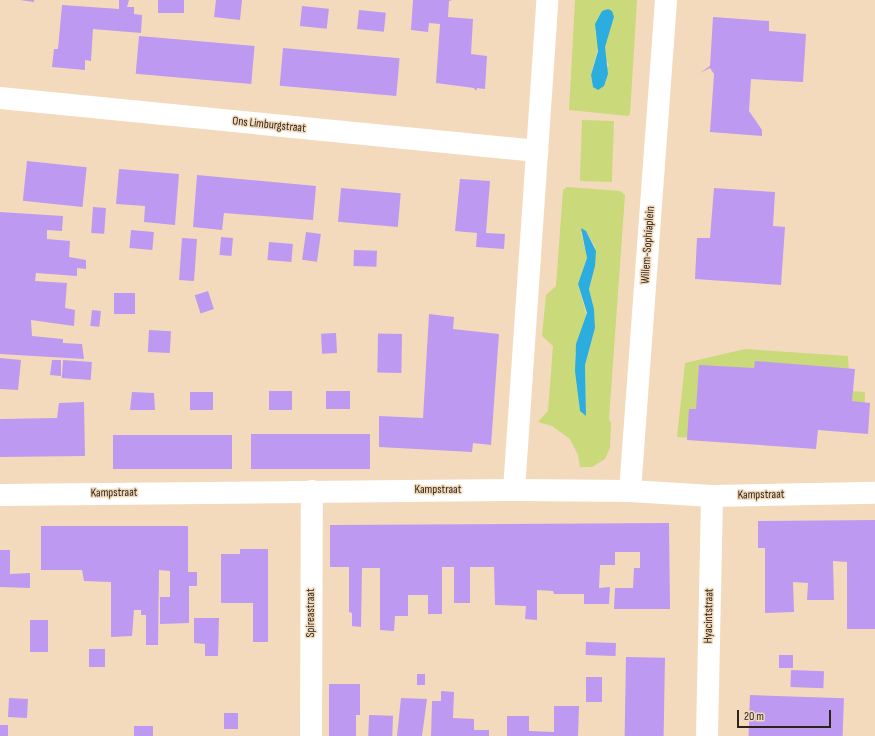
<!DOCTYPE html>
<html>
<head>
<meta charset="utf-8">
<style>
  body { margin:0 }
  #map { position:relative; width:875px; height:736px; overflow:hidden; background:#f3dabc; font-family:"Sofia Sans Condensed",sans-serif }
  div>[style] { position:absolute }
  [style*='--x'] { left:calc(var(--x)*1px); top:calc(var(--y)*1px); width:calc(var(--w)*1px); rotate:calc(var(--a)*1deg) }
  .green>* { inset:0; background:#cad97a; transform-origin:0 0 }
  .water>* { inset:0; background:#2caddf }
  .building>* { inset:0; background:#be99f1; transform-origin:0 0 }
  .street>* { height:22px; margin:-11px; padding:0 11px; transform-origin:11px; border-radius:11px; background:#fff }
  span { translate:-50% -50%; white-space:nowrap; text-align:center; line-height:1.15; -webkit-text-stroke:3px #f3dabc; paint-order:stroke }
  .street-label { font-size:12px; color:#2d2419 }
  .scale { position:absolute; left:737px; top:710px; width:94px; height:18px; box-sizing:border-box; border:2px solid #2d2419; border-top:0; padding-left:5px; font-size:12px; line-height:14px; white-space:nowrap; color:#2d2419; -webkit-text-stroke:3px #f3dabc; paint-order:stroke }
</style>
</head>
<body>
<div id="map">
  <div class="green">
    <div style="clip-path:polygon(evenodd,575px 0,637px 0,630px 114px,628px 116px,569px 110px,575px 0,614px 17px,605px 46px,604px 56px,609px 65px,593px 87px,591px 75px,599px 44px,595px 31px,614px 17px)"></div>
    <div style="left:582px;top:120px;width:32px;height:61px;rotate:2deg"></div>
    <div style="clip-path:polygon(evenodd,567px 187px,620px 191px,625px 195px,609px 419px,611px 423px,610px 448px,605px 459px,592px 467px,580px 467px,578px 455px,570px 439px,552px 426px,538px 422px,548px 411px,553px 346px,542px 336px,546px 295px,556px 286px,563px 190px,567px 187px,586px 231px,595px 247px,595px 266px,589px 289px,594px 309px,595px 328px,585px 365px,586px 416px,580px 411px,575px 354px,587px 317px,578px 284px,587px 258px,581px 232px,586px 231px)"></div>
    <div style="clip-path:polygon(745px 349px,848px 356px,850px 391px,865px 392px,864px 429px,812px 425px,808px 444px,677px 437px,685px 363px)"></div>
  </div>
  <div class="water">
    <div style="clip-path:polygon(608px 9px,612px 11px,614px 17px,605px 47px,608px 74px,604px 86px,598px 90px,593px 87px,591px 75px,598px 51px,595px 24px,602px 11px)"></div>
    <div style="clip-path:polygon(581px 228px,586px 231px,596px 251px,595px 266px,589px 289px,594px 309px,595px 328px,585px 365px,586px 416px,580px 411px,575px 371px,576px 344px,587px 313px,578px 284px,587px 258px)"></div>
  </div>
  <div class="building">
    <div style="clip-path:polygon(20px 0,34px 0,34px 2px)"></div>
    <div style="clip-path:polygon(119px 0,129px 0,127px 7px,134px 7px,134px 14px,142px 15px,141px 33px,93px 29px,91px 61px,85px 60px,85px 70px,52px 67px,54px 49px,58px 49px,62px 5px,119px 9px)"></div>
    <div style="left:158px;top:0;width:26px;height:13px"></div>
    <div style="clip-path:polygon(216px 0,242px 0,240px 20px,214px 17px)"></div>
    <div style="clip-path:polygon(413px 0,452px 0,449px 1px,448px 17px,473px 19px,471px 54px,487px 56px,485px 89px,477px 88px,476px 91px,474px 88px,436px 83px,440px 24px,429px 23px,428px 32px,411px 30px)"></div>
    <div style="left:302px;top:6px;width:27px;height:20px;rotate:6deg"></div>
    <div style="left:359px;top:10px;width:27px;height:19px;rotate:6deg"></div>
    <div style="clip-path:polygon(713px 17px,769px 21px,769px 31px,806px 34px,803px 82px,751px 79px,749px 111px,762px 130px,762px 136px,710px 132px,714px 74px,710px 68px,700px 73px,710px 66px)"></div>
    <div style="left:139px;top:36px;width:116px;height:38px;rotate:5deg"></div>
    <div style="left:283px;top:48px;width:117px;height:38px;rotate:5deg"></div>
    <div style="left:27px;top:161px;width:60px;height:40px;rotate:6deg"></div>
    <div style="clip-path:polygon(119px 169px,179px 174px,175px 225px,144px 222px,145px 206px,116px 204px)"></div>
    <div style="clip-path:polygon(197px 175px,316px 186px,313px 220px,224px 213px,222px 230px,193px 227px)"></div>
    <div style="clip-path:polygon(460px 179px,490px 181px,486px 233px,505px 234px,504px 249px,476px 247px,477px 233px,455px 231px)"></div>
    <div style="left:341px;top:188px;width:60px;height:34px;rotate:5deg"></div>
    <div style="clip-path:polygon(714px 188px,775px 192px,773px 226px,785px 227px,781px 285px,695px 279px,697px 238px,710px 238px)"></div>
    <div style="left:93px;top:207px;width:13px;height:26px;rotate:4deg"></div>
    <div style="clip-path:polygon(0 212px,63px 216px,62px 231px,47px 230px,47px 239px,70px 241px,69px 257px,86px 260px,86px 269px,77px 268px,77px 276px,36px 273px,35px 281px,67px 283px,65px 308px,75px 310px,74px 326px,31px 320px,32px 336px,63px 339px,63px 343px,82px 344px,84px 359px,0 354px)"></div>
    <div style="left:131px;top:230px;width:23px;height:18px;rotate:5deg"></div>
    <div style="left:306px;top:232px;width:15px;height:28px;rotate:8deg"></div>
    <div style="left:221px;top:237px;width:12px;height:18px;rotate:5deg"></div>
    <div style="left:182px;top:238px;width:15px;height:42px;rotate:4deg"></div>
    <div style="left:269px;top:242px;width:24px;height:18px;rotate:5deg"></div>
    <div style="left:354px;top:250px;width:23px;height:16px;rotate:2deg"></div>
    <div style="left:208px;top:291px;width:19px;height:14px;rotate:72deg"></div>
    <div style="left:114px;top:293px;width:21px;height:21px"></div>
    <div style="left:92px;top:310px;width:9px;height:16px;rotate:6deg"></div>
    <div style="clip-path:polygon(429px 314px,454px 317px,453px 329px,499px 334px,491px 445px,473px 443px,472px 452px,379px 447px,379px 416px,423px 418px)"></div>
    <div style="left:149px;top:330px;width:22px;height:22px;rotate:3deg"></div>
    <div style="left:336px;top:333px;width:20px;height:15px;rotate:87deg"></div>
    <div style="left:402px;top:334px;width:39px;height:24px;rotate:91deg"></div>
    <div style="clip-path:polygon(0 358px,21px 360px,18px 390px,0 389px)"></div>
    <div style="clip-path:polygon(52px 360px,61px 360px,61px 376px,50px 375px)"></div>
    <div style="left:63px;top:360px;width:29px;height:18px;rotate:4deg"></div>
    <div style="clip-path:polygon(755px 361px,855px 369px,852px 401px,870px 403px,868px 434px,818px 430px,816px 449px,687px 440px,689px 409px,696px 409px,699px 365px,754px 368px)"></div>
    <div style="left:269px;top:391px;width:23px;height:19px"></div>
    <div style="left:326px;top:391px;width:24px;height:18px"></div>
    <div style="clip-path:polygon(132px 392px,154px 393px,155px 410px,130px 410px)"></div>
    <div style="left:190px;top:392px;width:23px;height:18px"></div>
    <div style="clip-path:polygon(84px 402px,85px 456px,0 457px,0 419px,57px 418px,59px 403px)"></div>
    <div style="left:251px;top:434px;width:119px;height:35px"></div>
    <div style="left:232px;top:435px;width:34px;height:119px;rotate:90deg"></div>
    <div style="clip-path:polygon(875px 520px,875px 629px,847px 629px,847px 562px,833px 561px,834px 600px,807px 600px,808px 583px,793px 582px,794px 612px,765px 613px,765px 548px,758px 548px,758px 521px)"></div>
    <div style="clip-path:polygon(669px 523px,670px 609px,614px 609px,615px 588px,633px 588px,634px 568px,640px 568px,640px 552px,615px 552px,615px 565px,600px 565px,599px 588px,610px 587px,609px 604px,584px 604px,584px 594px,554px 594px,553px 591px,537px 590px,537px 620px,525px 619px,526px 606px,495px 605px,494px 567px,470px 567px,470px 603px,454px 603px,454px 567px,442px 567px,442px 614px,428px 614px,428px 595px,408px 595px,408px 616px,395px 616px,394px 631px,380px 630px,380px 568px,362px 568px,361px 627px,352px 626px,352px 613px,349px 612px,349px 567px,330px 567px,330px 525px)"></div>
    <div style="clip-path:polygon(41px 526px,188px 526px,188px 572px,197px 572px,197px 586px,189px 586px,189px 623px,160px 624px,160px 597px,170px 597px,170px 571px,159px 570px,158px 645px,146px 645px,146px 615px,141px 615px,141px 610px,134px 610px,132px 636px,111px 637px,111px 582px,84px 581px,82px 570px,41px 570px)"></div>
    <div style="clip-path:polygon(240px 549px,268px 549px,268px 642px,253px 642px,253px 603px,221px 603px,221px 554px,240px 554px)"></div>
    <div style="clip-path:polygon(0 550px,10px 550px,10px 574px,30px 573px,30px 588px,0 587px)"></div>
    <div style="clip-path:polygon(194px 618px,219px 618px,218px 656px,205px 656px,205px 644px,194px 643px)"></div>
    <div style="left:30px;top:620px;width:18px;height:32px"></div>
    <div style="left:586px;top:642px;width:30px;height:13px;rotate:2deg"></div>
    <div style="left:89px;top:649px;width:16px;height:18px"></div>
    <div style="left:779px;top:655px;width:14px;height:13px"></div>
    <div style="left:626px;top:657px;width:39px;height:79px;rotate:1deg"></div>
    <div style="left:791px;top:670px;width:33px;height:17px;rotate:2deg"></div>
    <div style="left:417px;top:674px;width:8px;height:11px"></div>
    <div style="left:586px;top:677px;width:16px;height:25px"></div>
    <div style="clip-path:polygon(329px 684px,360px 684px,360px 715px,356px 715px,356px 736px,329px 736px)"></div>
    <div style="clip-path:polygon(441px 691px,454px 692px,453px 718px,474px 719px,474px 730px,489px 730px,489px 736px,431px 736px,432px 701px,441px 701px)"></div>
    <div style="left:750px;top:695px;width:94px;height:41px;rotate:2deg"></div>
    <div style="left:9px;top:698px;width:19px;height:19px;rotate:3deg"></div>
    <div style="clip-path:polygon(401px 698px,427px 699px,422px 736px,397px 736px)"></div>
    <div style="clip-path:polygon(554px 706px,579px 706px,578px 736px,507px 736px,507px 716px,529px 716px,529px 731px,554px 732px)"></div>
    <div style="left:224px;top:713px;width:14px;height:16px"></div>
    <div style="left:369px;top:715px;width:24px;height:21px;rotate:2deg"></div>
    <div style="left:0;top:725px;width:8px;height:11px"></div>
    <div style="left:134px;top:726px;width:19px;height:10px"></div>
  </div>
  <div class="street">
    <div style="--x:0;--y:98;--w:540;--a:5.64"></div>
    <div style="--x:514;--y:490;--w:491;--a:-86.1"></div>
    <div style="--x:630;--y:491;--w:492;--a:-85.8"></div>
    <div style="--x:0;--y:495;--w:514;--a:-0.56"></div>
    <div style="--x:514;--y:490;--w:116;--a:0.5"></div>
    <div style="--x:630;--y:491;--w:82;--a:3.5"></div>
    <div style="--x:712;--y:496;--w:163;--a:-1.1"></div>
    <div style="--x:311;--y:736;--w:245;--a:-89.8"></div>
    <div style="--x:707;--y:736;--w:240;--a:-88.8"></div>
  </div>
  <div class="street-label">
    <span style="left:269px;top:125px;rotate:6deg">Ons Limburgstraat</span>
    <span style="left:648px;top:245px;rotate:-86deg">Willem-Sophiaplein</span>
    <span style="left:438px;top:490px">Kampstraat</span>
    <span style="left:114px;top:493px;rotate:-1deg">Kampstraat</span>
    <span style="left:761px;top:495px;rotate:-1deg">Kampstraat</span>
    <span style="left:311px;top:613px;rotate:-90deg">Spireastraat</span>
    <span style="left:709px;top:616px;rotate:-89deg">Hyacintstraat</span>
  </div>
  <div class="scale">20 m</div>
</div>
</body>
</html>
